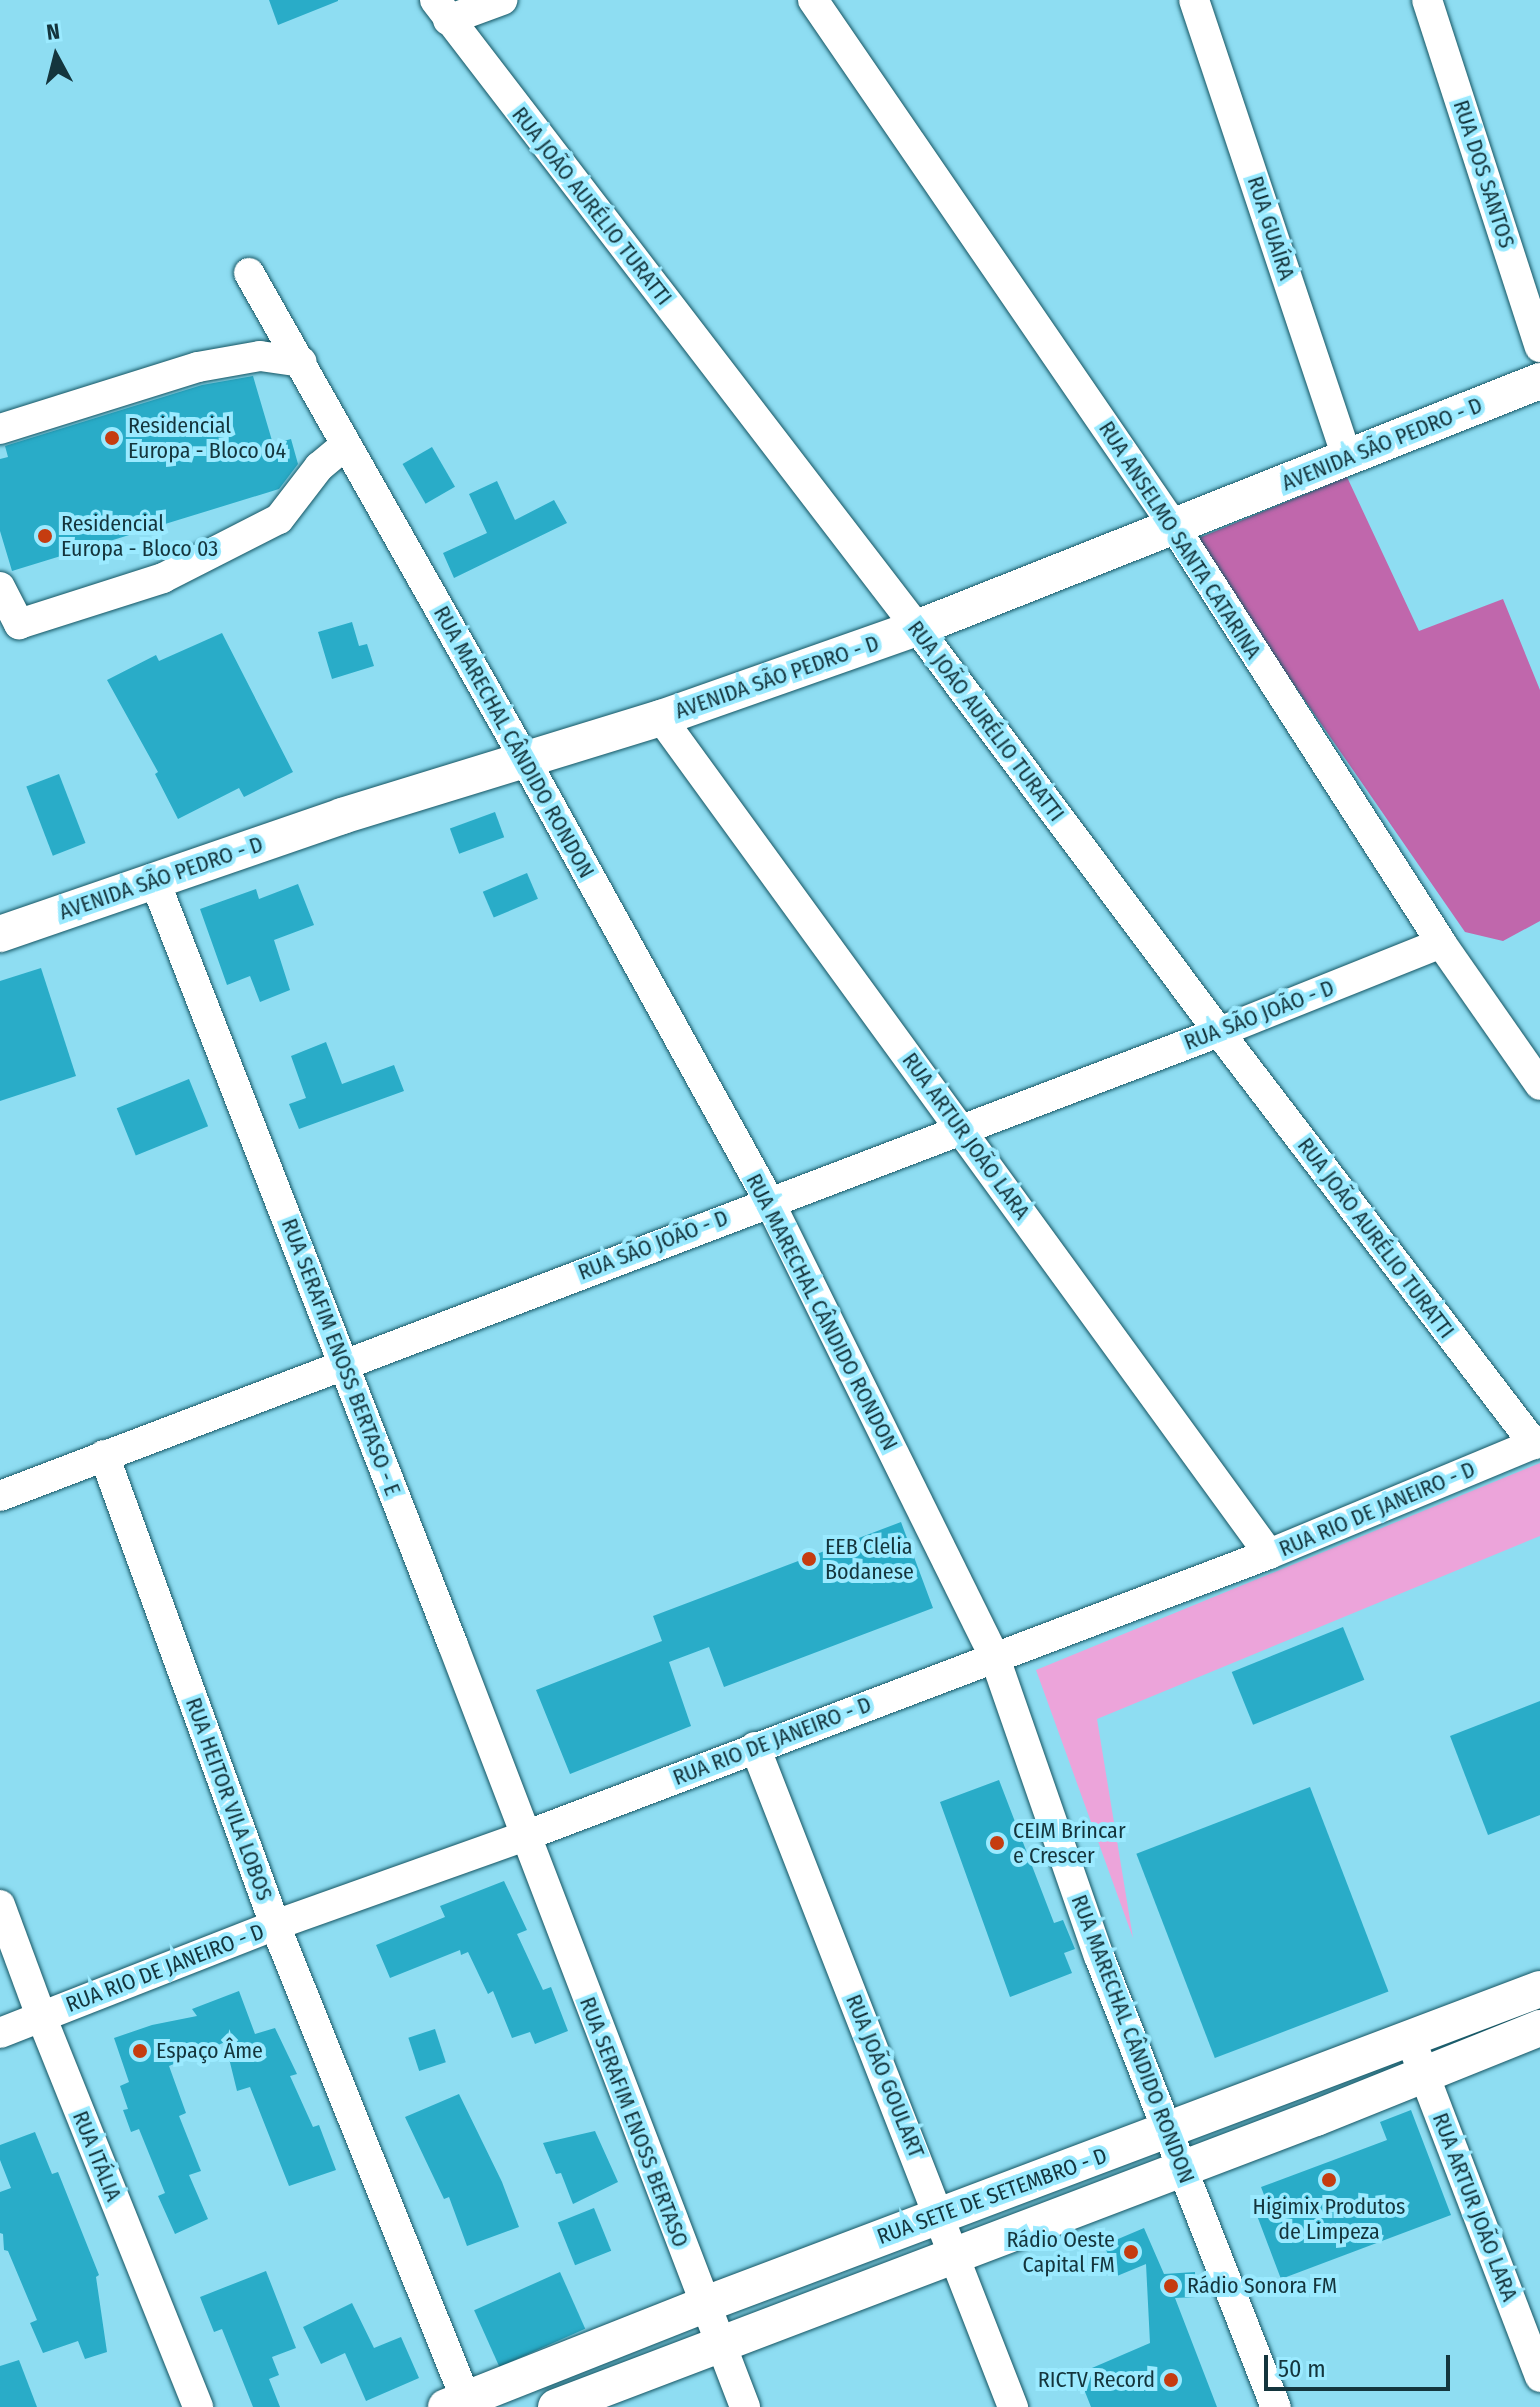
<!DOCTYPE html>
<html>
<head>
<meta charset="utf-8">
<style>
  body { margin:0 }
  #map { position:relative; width:1540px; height:2407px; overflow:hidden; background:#8eddf2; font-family:"Fira Sans Condensed",sans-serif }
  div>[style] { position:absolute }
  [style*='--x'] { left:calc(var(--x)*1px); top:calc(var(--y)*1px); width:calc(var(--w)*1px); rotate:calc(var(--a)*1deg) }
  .green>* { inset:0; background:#eca4da }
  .forest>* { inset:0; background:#c067ac }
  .building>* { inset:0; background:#29acc8; transform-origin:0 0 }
  .roads { filter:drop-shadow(0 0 2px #155563) drop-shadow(0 0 2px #155563) }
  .minor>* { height:30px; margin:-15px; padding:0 15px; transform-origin:15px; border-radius:15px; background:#fff }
  .tertiary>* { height:36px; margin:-18px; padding:0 18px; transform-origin:18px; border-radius:18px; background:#fff }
  .dots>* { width:22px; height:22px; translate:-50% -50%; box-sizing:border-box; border:4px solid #9beaff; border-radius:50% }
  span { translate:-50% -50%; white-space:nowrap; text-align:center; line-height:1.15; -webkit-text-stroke:8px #9beaff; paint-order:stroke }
  .street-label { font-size:22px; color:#14353d }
  .poi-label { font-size:22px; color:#14353d }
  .left { translate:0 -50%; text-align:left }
  .right { translate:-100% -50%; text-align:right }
  .north { position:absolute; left:16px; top:16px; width:80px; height:80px; -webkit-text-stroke:6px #9beaff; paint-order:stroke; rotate:353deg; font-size:22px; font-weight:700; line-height:32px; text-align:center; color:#14353d }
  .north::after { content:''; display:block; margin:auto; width:28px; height:36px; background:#14353d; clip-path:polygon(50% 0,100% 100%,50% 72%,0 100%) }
  .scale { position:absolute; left:1264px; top:2355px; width:186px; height:36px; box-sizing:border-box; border:4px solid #14353d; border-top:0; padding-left:10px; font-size:24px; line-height:28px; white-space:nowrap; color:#14353d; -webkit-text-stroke:6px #9beaff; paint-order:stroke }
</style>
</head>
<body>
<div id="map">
  <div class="green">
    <div style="clip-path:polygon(1540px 1463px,1540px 1536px,1097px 1719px,1133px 1938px,1036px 1670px)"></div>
  </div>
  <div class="forest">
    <div style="clip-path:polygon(1347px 477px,1419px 631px,1503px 599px,1540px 690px,1540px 921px,1503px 941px,1465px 932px,1194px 540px)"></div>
  </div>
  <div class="building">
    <div style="clip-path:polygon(269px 0,338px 0,338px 1px,278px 25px)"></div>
    <div style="clip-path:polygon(253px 376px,273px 444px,291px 439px,298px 464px,279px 489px,12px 571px,0 531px,0 459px,8px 457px,5px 446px,202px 385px)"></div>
    <div style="left:432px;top:447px;width:46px;height:34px;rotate:60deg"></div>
    <div style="clip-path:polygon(497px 481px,515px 520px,554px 500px,567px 523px,454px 578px,443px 553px,487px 533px,469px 494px)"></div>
    <div style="clip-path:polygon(352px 622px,359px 646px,367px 644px,374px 666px,332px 679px,318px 632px)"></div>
    <div style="clip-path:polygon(222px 633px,293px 772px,244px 797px,239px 788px,178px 819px,155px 774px,158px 772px,107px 680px,156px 655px,159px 661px)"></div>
    <div style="left:59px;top:774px;width:74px;height:35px;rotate:69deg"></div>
    <div style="left:495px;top:812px;width:27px;height:48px;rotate:70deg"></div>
    <div style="left:527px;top:873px;width:28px;height:48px;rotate:67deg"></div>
    <div style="clip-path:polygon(298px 884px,314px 925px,274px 940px,290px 990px,260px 1002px,250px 976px,227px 985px,200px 909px,256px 889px,259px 899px)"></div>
    <div style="clip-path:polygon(41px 968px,76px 1076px,0 1101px,0 981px)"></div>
    <div style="clip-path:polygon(326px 1042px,342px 1084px,394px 1065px,404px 1091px,299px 1129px,289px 1104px,306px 1098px,291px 1056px)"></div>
    <div style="left:189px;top:1079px;width:51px;height:78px;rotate:68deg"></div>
    <div style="clip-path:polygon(901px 1522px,933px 1608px,724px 1687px,709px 1647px,669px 1662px,691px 1726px,570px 1774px,536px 1690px,662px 1641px,653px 1616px)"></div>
    <div style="left:1343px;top:1627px;width:57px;height:120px;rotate:68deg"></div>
    <div style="clip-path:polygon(1540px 1701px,1540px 1815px,1488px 1835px,1450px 1736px)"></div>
    <div style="clip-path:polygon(999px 1780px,1054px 1923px,1063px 1920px,1075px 1949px,1064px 1953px,1072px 1973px,1010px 1997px,940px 1802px)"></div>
    <div style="left:1310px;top:1787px;width:219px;height:186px;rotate:69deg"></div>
    <div style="clip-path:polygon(504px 1881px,527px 1930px,517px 1934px,543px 1990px,551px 1987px,568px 2031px,535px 2044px,530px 2032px,512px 2038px,493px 1991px,488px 1994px,468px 1952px,461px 1955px,460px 1950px,390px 1978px,376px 1945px,445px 1917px,440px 1906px)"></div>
    <div style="clip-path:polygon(239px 1991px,255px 2034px,275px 2028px,297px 2074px,290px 2076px,313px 2127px,319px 2125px,336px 2170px,289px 2186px,250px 2087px,237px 2091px,225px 2042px,169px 2066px,186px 2113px,179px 2116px,201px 2171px,189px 2175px,208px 2219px,175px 2234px,158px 2196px,165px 2193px,139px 2129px,131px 2132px,123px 2110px,128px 2109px,120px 2086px,129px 2082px,114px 2038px,152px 2025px,197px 2016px,192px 2009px)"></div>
    <div style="left:435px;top:2029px;width:35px;height:28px;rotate:72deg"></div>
    <div style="clip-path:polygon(459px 2094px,502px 2182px,519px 2227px,467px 2246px,449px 2197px,444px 2199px,405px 2117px)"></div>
    <div style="clip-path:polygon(1411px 2110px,1451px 2215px,1281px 2279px,1253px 2205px,1266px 2200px,1261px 2187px,1387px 2140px,1380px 2122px)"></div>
    <div style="clip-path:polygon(595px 2131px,618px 2182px,573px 2204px,561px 2173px,556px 2174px,543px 2143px)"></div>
    <div style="clip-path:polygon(35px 2132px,52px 2174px,58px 2172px,99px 2275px,96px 2277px,107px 2352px,85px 2359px,78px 2341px,43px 2353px,30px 2323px,37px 2320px,8px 2251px,4px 2250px,3px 2234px,0 2233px,0 2192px,11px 2188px,0 2160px,0 2145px)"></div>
    <div style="left:594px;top:2208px;width:46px;height:39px;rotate:68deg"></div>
    <div style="clip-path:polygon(1144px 2228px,1164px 2274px,1195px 2272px,1196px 2297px,1175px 2298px,1217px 2407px,1091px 2407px,1078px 2374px,1150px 2343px,1146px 2264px,1117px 2276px,1104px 2245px)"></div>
    <div style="clip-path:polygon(266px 2271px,296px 2348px,272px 2357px,279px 2375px,269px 2379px,280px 2407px,253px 2407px,222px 2329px,214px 2332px,200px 2297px)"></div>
    <div style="left:560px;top:2272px;width:62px;height:94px;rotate:66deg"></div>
    <div style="clip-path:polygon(352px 2303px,374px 2348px,401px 2337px,419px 2378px,366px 2401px,345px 2353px,321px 2364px,303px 2327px)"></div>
    <div style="clip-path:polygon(19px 2360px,37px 2407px,0 2407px,0 2366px)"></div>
  </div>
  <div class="roads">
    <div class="minor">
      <div style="--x:435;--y:0;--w:792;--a:52.49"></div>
      <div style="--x:917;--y:628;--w:504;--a:53.22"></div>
      <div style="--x:1219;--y:1032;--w:519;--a:52.6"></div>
      <div style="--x:813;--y:0;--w:640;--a:55.57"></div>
      <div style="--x:1175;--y:528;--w:493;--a:57.3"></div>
      <div style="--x:1441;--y:943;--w:173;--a:55.1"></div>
      <div style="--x:1194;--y:0;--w:482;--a:71.5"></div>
      <div style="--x:1427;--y:0;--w:365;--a:72"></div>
      <div style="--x:448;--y:20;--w:58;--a:-20.3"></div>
      <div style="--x:249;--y:273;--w:558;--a:60.45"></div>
      <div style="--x:524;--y:758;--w:506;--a:61.06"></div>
      <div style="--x:769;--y:1201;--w:510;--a:63.69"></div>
      <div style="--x:995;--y:1658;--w:316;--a:70.8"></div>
      <div style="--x:1099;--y:1956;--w:484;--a:68.6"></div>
      <div style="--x:0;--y:429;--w:207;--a:-17.4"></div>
      <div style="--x:198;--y:367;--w:63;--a:-10.1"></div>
      <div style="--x:260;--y:356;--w:42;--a:8.1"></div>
      <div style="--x:0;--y:587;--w:42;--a:62.8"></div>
      <div style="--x:19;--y:624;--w:151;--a:-17.7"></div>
      <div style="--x:163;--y:578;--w:130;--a:-27"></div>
      <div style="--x:279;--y:519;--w:66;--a:-52.4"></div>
      <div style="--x:319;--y:467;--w:34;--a:-40"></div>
      <div style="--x:661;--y:718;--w:1034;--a:53.97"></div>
      <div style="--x:154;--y:879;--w:822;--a:68.68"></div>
      <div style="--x:453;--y:1645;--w:816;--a:69.03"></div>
      <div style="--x:104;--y:1455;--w:500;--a:70.01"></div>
      <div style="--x:275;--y:1925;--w:520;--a:68.08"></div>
      <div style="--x:0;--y:1496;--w:1304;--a:-20.84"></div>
      <div style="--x:1219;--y:1032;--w:239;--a:-21.8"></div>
      <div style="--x:755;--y:1747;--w:709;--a:68.65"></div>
      <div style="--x:0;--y:1905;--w:118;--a:69.7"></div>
      <div style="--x:41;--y:2016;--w:421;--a:68.1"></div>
      <div style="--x:0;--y:2033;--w:295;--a:-21.4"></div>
      <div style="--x:275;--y:1925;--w:265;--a:-19.6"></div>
      <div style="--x:525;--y:1836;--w:796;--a:-20.76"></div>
      <div style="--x:1269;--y:1554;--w:294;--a:-22.6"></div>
      <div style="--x:1410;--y:2038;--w:363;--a:69"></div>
    </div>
    <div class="tertiary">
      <div style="--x:0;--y:934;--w:362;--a:-19"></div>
      <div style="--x:342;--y:816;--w:334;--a:-17.1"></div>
      <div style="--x:661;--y:718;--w:271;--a:-19.4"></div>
      <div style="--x:917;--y:628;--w:670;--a:-21.63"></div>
      <div style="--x:446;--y:2407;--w:277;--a:-21.6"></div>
      <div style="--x:703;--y:2305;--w:895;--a:-20.68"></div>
      <div style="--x:556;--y:2407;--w:813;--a:-20.82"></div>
      <div style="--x:1316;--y:2118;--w:241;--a:-21.9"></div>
    </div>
  </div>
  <div class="dots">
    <div style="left:112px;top:438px;background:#c53c10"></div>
    <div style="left:45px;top:536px;background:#c53c10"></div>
    <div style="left:809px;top:1559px;background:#c53c10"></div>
    <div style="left:997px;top:1843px;background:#c53c10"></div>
    <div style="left:140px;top:2051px;background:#c53c10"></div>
    <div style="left:1329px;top:2180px;background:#c53c10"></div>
    <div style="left:1131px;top:2252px;background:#c53c10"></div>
    <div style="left:1171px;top:2286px;background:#c53c10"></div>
    <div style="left:1171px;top:2380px;background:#c53c10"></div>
  </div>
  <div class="street-label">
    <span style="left:1484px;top:174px;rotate:72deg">RUA DOS SANTOS</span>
    <span style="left:592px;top:206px;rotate:52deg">RUA JOÃO AURÉLIO TURATTI</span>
    <span style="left:1271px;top:228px;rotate:72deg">RUA GUAÍRA</span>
    <span style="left:1382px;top:444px;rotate:-22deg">AVENIDA SÃO PEDRO - D</span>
    <span style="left:1180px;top:540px;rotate:57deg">RUA ANSELMO SANTA CATARINA</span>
    <span style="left:777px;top:677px;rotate:-19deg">AVENIDA SÃO PEDRO - D</span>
    <span style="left:986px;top:721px;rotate:53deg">RUA JOÃO AURÉLIO TURATTI</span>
    <span style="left:514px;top:742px;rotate:61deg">RUA MARECHAL CÂNDIDO RONDON</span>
    <span style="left:161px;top:878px;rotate:-19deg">AVENIDA SÃO PEDRO - D</span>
    <span style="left:1259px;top:1015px;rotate:-21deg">RUA SÃO JOÃO - D</span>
    <span style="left:966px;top:1136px;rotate:54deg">RUA ARTUR JOÃO LARA</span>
    <span style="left:1376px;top:1238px;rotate:53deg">RUA JOÃO AURÉLIO TURATTI</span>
    <span style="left:653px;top:1245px;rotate:-21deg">RUA SÃO JOÃO - D</span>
    <span style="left:822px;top:1312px;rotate:63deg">RUA MARECHAL CÂNDIDO RONDON</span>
    <span style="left:341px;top:1357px;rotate:69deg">RUA SERAFIM ENOSS BERTASO - E</span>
    <span style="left:1377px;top:1509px;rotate:-23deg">RUA RIO DE JANEIRO - D</span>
    <span style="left:772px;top:1741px;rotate:-21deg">RUA RIO DE JANEIRO - D</span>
    <span style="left:229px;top:1799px;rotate:70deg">RUA HEITOR VILA LOBOS</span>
    <span style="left:165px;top:1968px;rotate:-21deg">RUA RIO DE JANEIRO - D</span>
    <span style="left:1133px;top:2039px;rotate:69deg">RUA MARECHAL CÂNDIDO RONDON</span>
    <span style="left:885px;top:2076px;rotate:68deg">RUA JOÃO GOULART</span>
    <span style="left:634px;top:2122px;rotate:69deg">RUA SERAFIM ENOSS BERTASO</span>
    <span style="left:97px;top:2156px;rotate:68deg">RUA ITÁLIA</span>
    <span style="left:992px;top:2196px;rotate:-20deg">RUA SETE DE SETEMBRO - D</span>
    <span style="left:1475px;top:2207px;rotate:69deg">RUA ARTUR JOÃO LARA</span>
  </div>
  <div class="poi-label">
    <span class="left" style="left:128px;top:438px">Residencial<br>Europa - Bloco 04</span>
    <span class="left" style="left:61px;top:536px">Residencial<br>Europa - Bloco 03</span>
    <span class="left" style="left:825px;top:1559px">EEB Clelia<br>Bodanese</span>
    <span class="left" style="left:1013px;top:1843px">CEIM Brincar<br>e Crescer</span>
    <span class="left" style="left:156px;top:2051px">Espaço Âme</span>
    <span style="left:1329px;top:2219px">Higimix Produtos<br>de Limpeza</span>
    <span class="right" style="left:1115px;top:2252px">Rádio Oeste<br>Capital FM</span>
    <span class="left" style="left:1187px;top:2286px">Rádio Sonora FM</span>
    <span class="right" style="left:1155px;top:2380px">RICTV Record</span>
  </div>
  <div class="north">N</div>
  <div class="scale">50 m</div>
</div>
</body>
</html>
